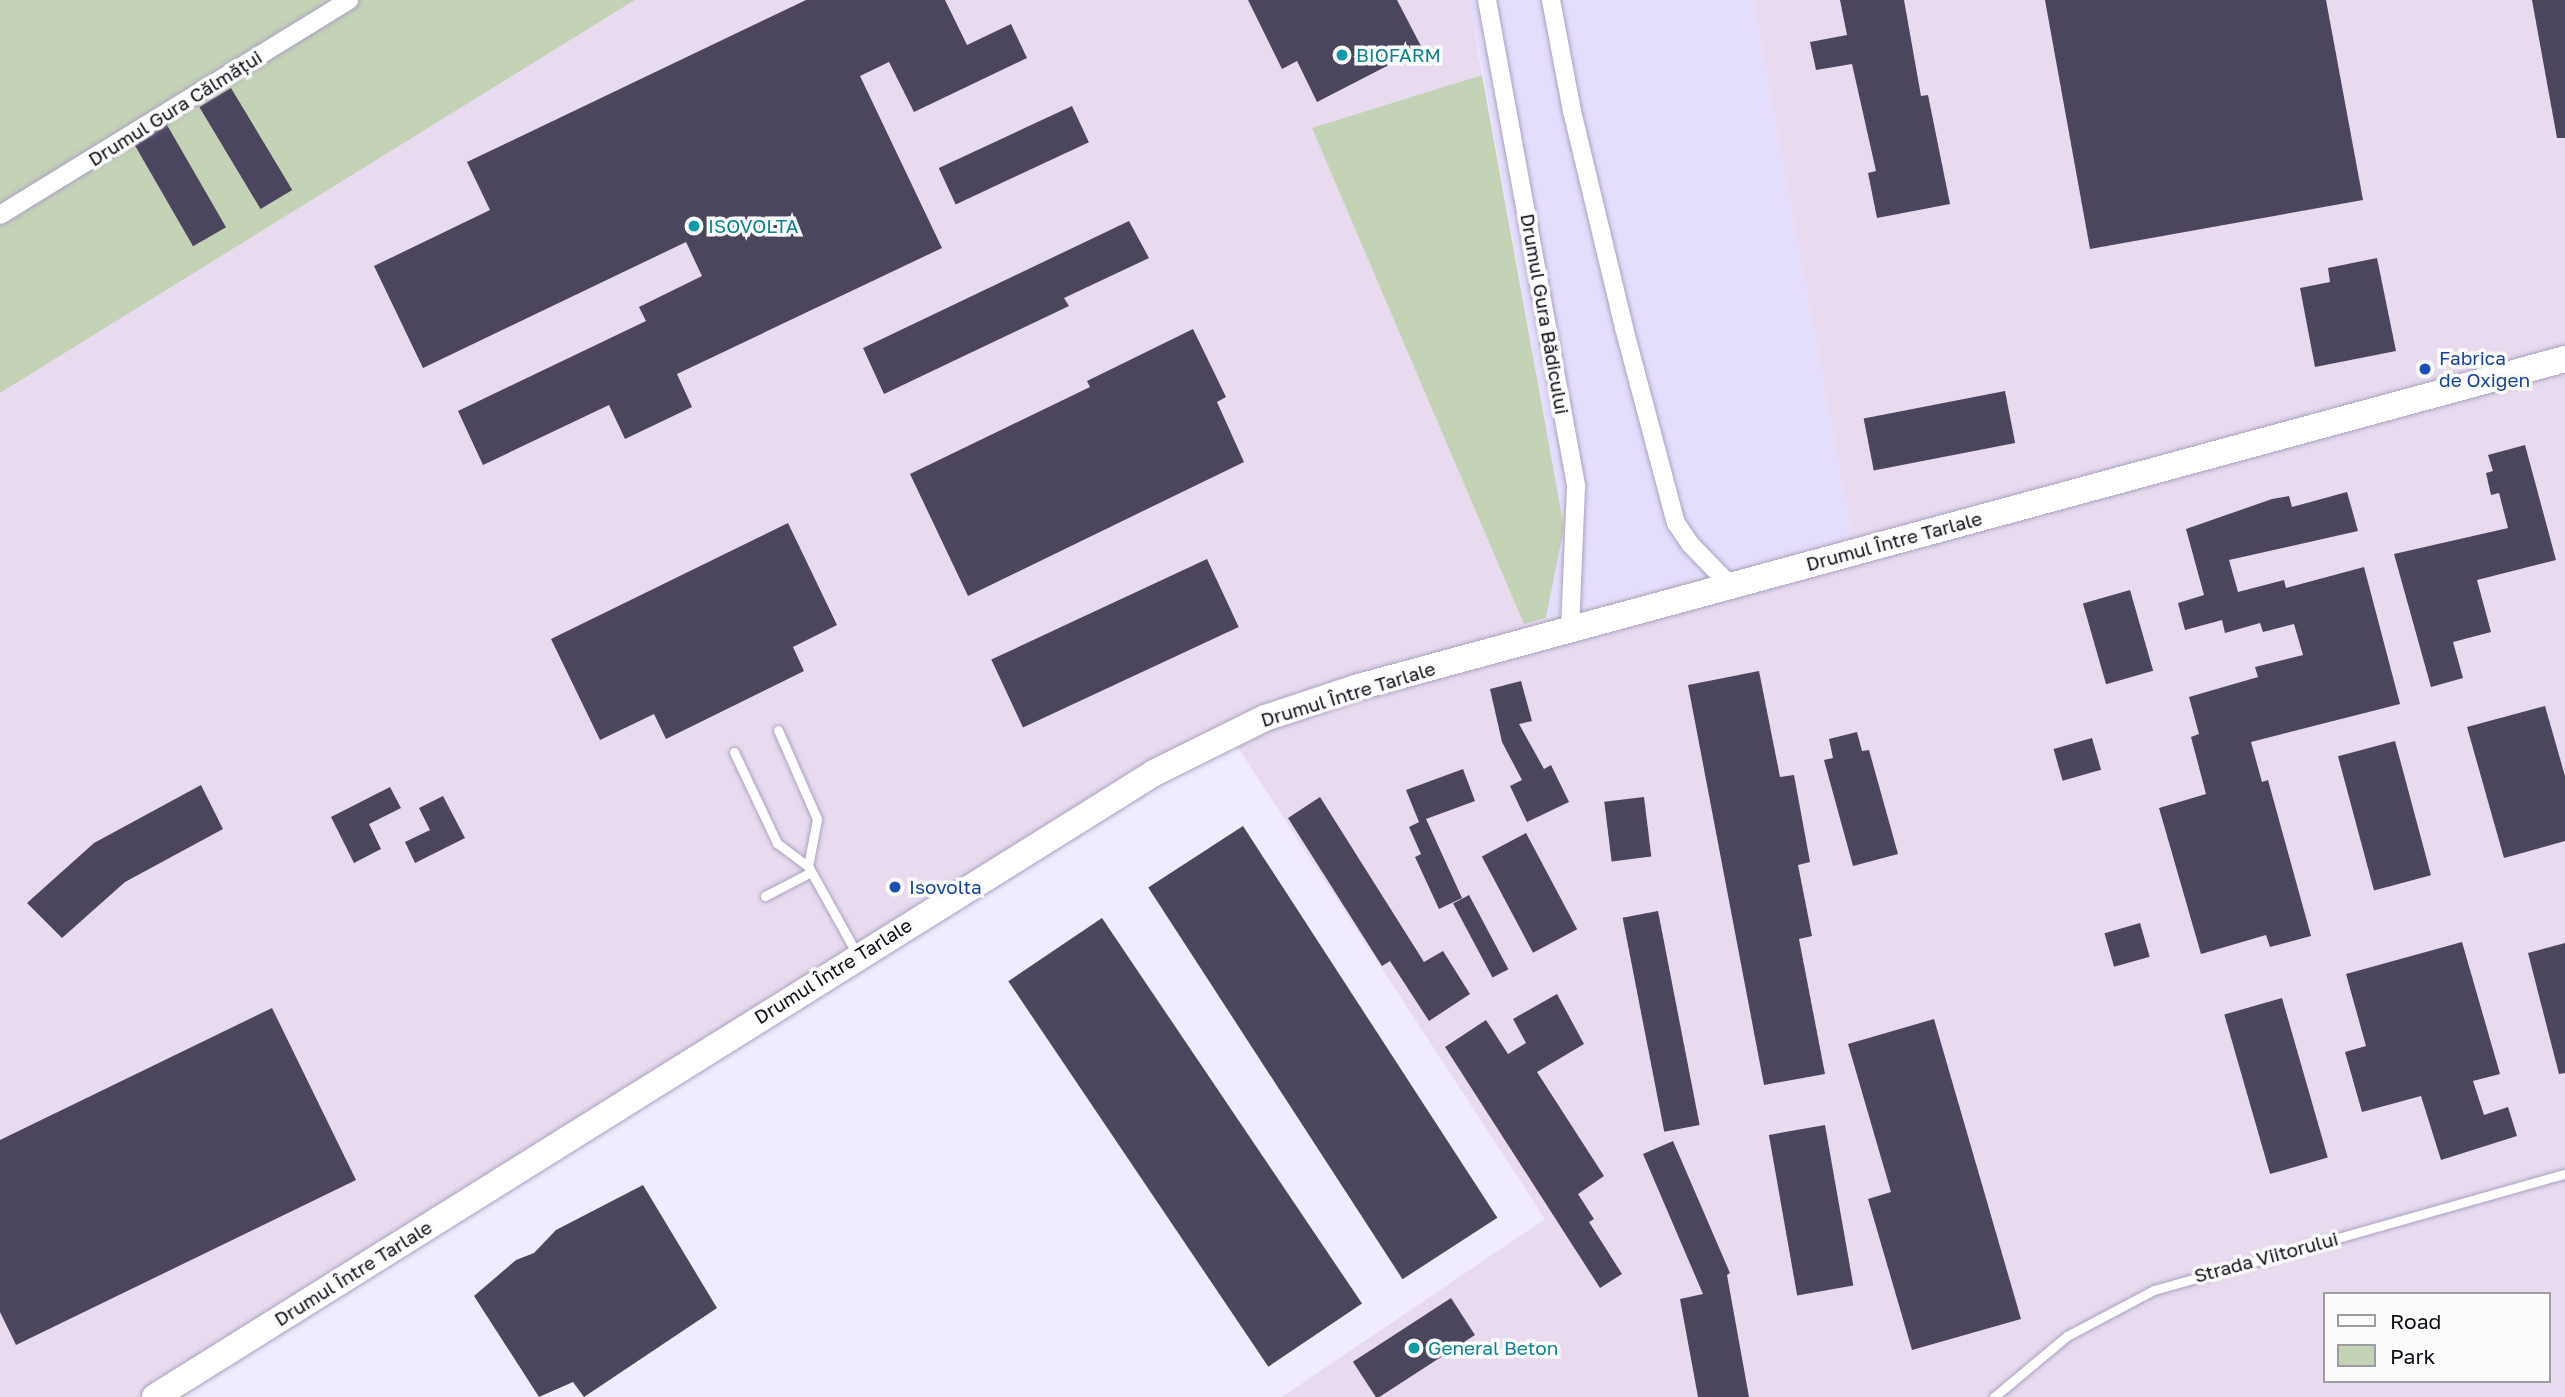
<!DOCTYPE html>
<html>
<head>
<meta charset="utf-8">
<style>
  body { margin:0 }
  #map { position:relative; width:2565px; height:1397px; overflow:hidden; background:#f0ebfe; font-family:"Golos Text",sans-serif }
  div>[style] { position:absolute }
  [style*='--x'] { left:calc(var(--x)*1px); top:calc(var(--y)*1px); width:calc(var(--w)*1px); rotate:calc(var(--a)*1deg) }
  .built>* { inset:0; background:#e5ddfc }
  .industrial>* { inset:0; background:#e8dbef }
  .green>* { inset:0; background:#c4d2b6 }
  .building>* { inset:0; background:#4c455e; transform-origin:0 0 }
  .roads { filter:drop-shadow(0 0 2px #aaa2c0) drop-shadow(0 0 2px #aaa2c0) }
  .service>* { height:9px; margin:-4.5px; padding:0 4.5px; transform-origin:4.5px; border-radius:4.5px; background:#fff }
  .minor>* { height:18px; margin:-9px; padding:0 9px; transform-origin:9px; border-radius:9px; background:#fff }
  .secondary>* { height:26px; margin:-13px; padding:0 13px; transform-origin:13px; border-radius:13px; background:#fff }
  .dots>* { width:19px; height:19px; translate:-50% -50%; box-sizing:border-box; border:4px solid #fcfcfc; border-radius:50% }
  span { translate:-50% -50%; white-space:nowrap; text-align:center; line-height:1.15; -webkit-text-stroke:7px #fcfcfc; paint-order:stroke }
  .culture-label { font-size:19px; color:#0d838f }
  .left { translate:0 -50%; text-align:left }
  .street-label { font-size:19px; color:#0f0c16 }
  .transit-label { font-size:19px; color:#164399 }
  .legend { position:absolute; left:2323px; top:1292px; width:228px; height:91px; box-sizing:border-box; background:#fcfcfc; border:2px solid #9d9ca0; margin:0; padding:9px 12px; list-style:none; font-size:21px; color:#0f0c16 }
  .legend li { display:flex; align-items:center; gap:14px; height:35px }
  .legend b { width:35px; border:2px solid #9d9ca0 }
</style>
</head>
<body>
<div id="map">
  <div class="built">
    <div style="clip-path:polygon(1470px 0,1753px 0,1852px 537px,1546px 618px,1564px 527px)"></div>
  </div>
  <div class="industrial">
    <div style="clip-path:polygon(evenodd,635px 0,1470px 0,1482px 75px,1313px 128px,1525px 624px,1852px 537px,1753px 0,2565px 0,2565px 1397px,1282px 1397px,1545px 1219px,1235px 743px,1111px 814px,181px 1397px,0 1397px,0 393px,635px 0,2325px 1294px,2549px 1294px,2549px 1381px,2325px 1381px,2325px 1294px)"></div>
  </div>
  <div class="green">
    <div style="clip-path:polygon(0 0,635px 0,0 393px)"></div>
    <div style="clip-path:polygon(1482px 75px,1564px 527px,1546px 618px,1524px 624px,1312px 128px)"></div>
  </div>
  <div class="building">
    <div style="clip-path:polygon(806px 0,945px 0,967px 45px,1011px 24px,1027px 58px,914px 112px,889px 62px,860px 76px,942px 248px,677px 374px,692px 407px,625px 439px,609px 405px,483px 465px,458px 411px,646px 321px,639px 307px,702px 276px,686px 242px,423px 368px,374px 266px,490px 210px,467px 162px)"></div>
    <div style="clip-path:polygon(1248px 0,1397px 0,1422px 48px,1317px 102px,1297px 61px,1282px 69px)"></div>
    <div style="clip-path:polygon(1840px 0,1904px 0,1921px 96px,1928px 95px,1950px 204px,1877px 218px,1868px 173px,1876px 171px,1852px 64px,1816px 70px,1810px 42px,1847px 35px)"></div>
    <div style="clip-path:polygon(2045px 0,2326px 0,2363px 200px,2090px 249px)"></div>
    <div style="clip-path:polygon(2532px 0,2565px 0,2565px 138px,2557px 138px)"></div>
    <div style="left:231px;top:88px;width:119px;height:37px;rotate:59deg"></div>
    <div style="left:1072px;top:106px;width:40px;height:147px;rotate:65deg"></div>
    <div style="left:167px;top:125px;width:118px;height:38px;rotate:60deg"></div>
    <div style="clip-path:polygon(1129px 221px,1149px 258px,1064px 298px,1069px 306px,884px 394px,863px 348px)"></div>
    <div style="clip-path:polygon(2377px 258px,2396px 351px,2315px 367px,2300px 288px,2330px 282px,2328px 268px)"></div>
    <div style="clip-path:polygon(1193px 329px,1226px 397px,1217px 402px,1244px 462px,968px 596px,910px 474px,1090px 387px,1087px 381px)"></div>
    <div style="left:2005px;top:391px;width:53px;height:144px;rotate:79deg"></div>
    <div style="clip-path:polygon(2525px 445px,2556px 560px,2477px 580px,2491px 632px,2453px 642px,2463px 678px,2431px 687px,2394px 554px,2508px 528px,2499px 493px,2491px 495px,2486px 473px,2493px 471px,2488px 455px)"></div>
    <div style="clip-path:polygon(2347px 492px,2358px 531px,2229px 560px,2238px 592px,2284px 580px,2286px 588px,2364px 567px,2400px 704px,2251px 742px,2262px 782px,2268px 780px,2311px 936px,2270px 947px,2266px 935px,2201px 954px,2159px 808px,2206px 794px,2191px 737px,2199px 734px,2189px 697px,2258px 677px,2255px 667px,2303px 655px,2294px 624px,2263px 632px,2260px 623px,2225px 633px,2222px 620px,2185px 630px,2178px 603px,2204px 595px,2186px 529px,2272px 499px,2289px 496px,2292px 507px)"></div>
    <div style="clip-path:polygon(788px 523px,837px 625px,793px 647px,804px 671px,666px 739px,654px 714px,600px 740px,551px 639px)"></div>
    <div style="left:1207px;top:559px;width:75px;height:238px;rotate:65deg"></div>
    <div style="left:2130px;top:590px;width:84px;height:49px;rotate:74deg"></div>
    <div style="clip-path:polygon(1759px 671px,1780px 777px,1794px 775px,1810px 862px,1798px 865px,1812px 936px,1799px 939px,1825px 1074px,1764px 1085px,1688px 685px)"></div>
    <div style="clip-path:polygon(1521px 681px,1532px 721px,1519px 724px,1544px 769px,1551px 765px,1569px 802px,1527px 822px,1510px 786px,1522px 780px,1502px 742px,1490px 689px)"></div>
    <div style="clip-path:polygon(2545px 706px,2565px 776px,2565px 841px,2504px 858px,2467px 727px)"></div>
    <div style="clip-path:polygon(1857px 732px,1862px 751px,1869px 750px,1898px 854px,1853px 866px,1824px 760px,1833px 758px,1829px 739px)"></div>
    <div style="left:2092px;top:738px;width:33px;height:40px;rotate:74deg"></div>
    <div style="left:2395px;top:741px;width:139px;height:59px;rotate:75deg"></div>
    <div style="clip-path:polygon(1463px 769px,1475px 801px,1426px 819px,1462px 898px,1439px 909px,1415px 857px,1421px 854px,1409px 827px,1419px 822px,1406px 790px)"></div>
    <div style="clip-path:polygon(201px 785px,223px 829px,125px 882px,62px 938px,27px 903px,94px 843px)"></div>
    <div style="clip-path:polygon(390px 787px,401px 808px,369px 824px,381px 849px,354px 863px,331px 817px)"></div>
    <div style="clip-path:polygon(443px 796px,465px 838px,415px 863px,405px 842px,430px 830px,419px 808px)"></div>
    <div style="clip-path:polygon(1320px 797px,1424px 962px,1443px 951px,1470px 994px,1429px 1021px,1390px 961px,1382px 966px,1288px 818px)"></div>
    <div style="left:1644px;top:797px;width:60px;height:40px;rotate:83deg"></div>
    <div style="left:1243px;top:826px;width:467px;height:113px;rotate:57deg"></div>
    <div style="left:1526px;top:833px;width:109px;height:50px;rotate:62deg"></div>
    <div style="left:1469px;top:895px;width:84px;height:18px;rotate:62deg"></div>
    <div style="left:1658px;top:911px;width:218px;height:36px;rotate:79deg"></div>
    <div style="left:1102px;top:918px;width:465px;height:113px;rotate:56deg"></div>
    <div style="left:2140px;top:923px;width:35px;height:37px;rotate:74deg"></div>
    <div style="clip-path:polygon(2462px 942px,2500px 1074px,2473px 1081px,2484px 1115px,2508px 1107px,2517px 1136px,2441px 1160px,2421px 1096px,2362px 1112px,2345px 1052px,2366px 1046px,2346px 974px)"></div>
    <div style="clip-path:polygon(2565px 943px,2565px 1073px,2559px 1074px,2528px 953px)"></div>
    <div style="clip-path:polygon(1557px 994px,1584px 1044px,1537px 1072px,1604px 1176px,1578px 1194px,1594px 1219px,1589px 1222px,1622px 1274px,1600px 1288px,1445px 1047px,1486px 1020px,1508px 1054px,1526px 1043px,1513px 1019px)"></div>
    <div style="left:2282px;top:998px;width:166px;height:60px;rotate:74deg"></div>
    <div style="clip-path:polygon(272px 1008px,356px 1180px,16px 1345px,0 1312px,0 1140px)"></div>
    <div style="clip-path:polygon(1934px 1019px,2021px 1319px,1912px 1350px,1868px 1199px,1891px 1192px,1848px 1044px)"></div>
    <div style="left:1825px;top:1125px;width:163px;height:57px;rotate:80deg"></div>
    <div style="clip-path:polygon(1673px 1141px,1730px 1273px,1727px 1275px,1749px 1397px,1698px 1397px,1680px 1299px,1703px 1294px,1643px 1154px)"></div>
    <div style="clip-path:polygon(643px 1185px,717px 1308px,584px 1397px,573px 1382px,539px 1397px,474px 1296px,516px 1260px,534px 1253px,556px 1230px)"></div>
    <div style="left:1451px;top:1298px;width:44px;height:117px;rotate:57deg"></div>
  </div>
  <div class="roads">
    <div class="service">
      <div style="--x:778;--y:730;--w:97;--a:66.3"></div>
      <div style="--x:817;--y:819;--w:48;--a:100.8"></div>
      <div style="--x:734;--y:752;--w:101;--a:64.7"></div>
      <div style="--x:777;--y:843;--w:39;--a:37"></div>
      <div style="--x:808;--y:866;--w:101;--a:60.9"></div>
      <div style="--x:765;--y:896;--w:52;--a:-27.6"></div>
      <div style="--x:1994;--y:1397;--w:95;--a:-39.9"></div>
      <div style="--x:2067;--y:1336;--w:98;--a:-27.9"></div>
      <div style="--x:2154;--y:1290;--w:427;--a:-15.8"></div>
    </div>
    <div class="minor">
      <div style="--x:1487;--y:0;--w:495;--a:79.6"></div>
      <div style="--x:1576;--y:487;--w:143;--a:92.4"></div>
      <div style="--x:1551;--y:0;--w:113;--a:79.3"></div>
      <div style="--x:1572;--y:111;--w:223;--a:76.5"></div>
      <div style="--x:1624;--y:328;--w:202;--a:75.1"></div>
      <div style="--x:1676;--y:523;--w:25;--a:56"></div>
      <div style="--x:1690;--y:544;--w:59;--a:45.7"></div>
      <div style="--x:0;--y:215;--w:410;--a:-31.6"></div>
    </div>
    <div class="secondary">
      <div style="--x:155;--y:1397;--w:1178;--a:-31.99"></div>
      <div style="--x:1154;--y:773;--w:124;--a:-26.4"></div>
      <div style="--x:1265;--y:718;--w:95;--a:-18.4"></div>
      <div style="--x:1355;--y:688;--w:1254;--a:-15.21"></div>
    </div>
  </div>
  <div class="dots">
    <div style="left:1342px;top:55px;background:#0f9aa8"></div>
    <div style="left:694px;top:226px;background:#0f9aa8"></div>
    <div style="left:2425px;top:369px;background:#1a4fb4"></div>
    <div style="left:895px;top:887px;background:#1a4fb4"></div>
    <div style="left:1414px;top:1348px;background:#0f9aa8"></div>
  </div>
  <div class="culture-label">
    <span class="left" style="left:1356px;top:55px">BIOFARM</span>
    <span class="left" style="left:708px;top:226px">ISOVOLTA</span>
    <span class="left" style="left:1428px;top:1348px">General Beton</span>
  </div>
  <div class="street-label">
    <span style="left:175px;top:108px;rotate:-32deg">Drumul Gura Călmățui</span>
    <span style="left:1545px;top:314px;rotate:80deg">Drumul Gura Bădicului</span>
    <span style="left:1894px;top:541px;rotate:-15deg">Drumul Între Tarlale</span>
    <span style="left:1348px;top:694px;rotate:-17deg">Drumul Între Tarlale</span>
    <span style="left:833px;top:971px;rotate:-32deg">Drumul Între Tarlale</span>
    <span style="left:2266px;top:1257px;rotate:-15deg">Strada Viitorului</span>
    <span style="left:353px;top:1273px;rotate:-32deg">Drumul Între Tarlale</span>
  </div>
  <div class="transit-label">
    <span class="left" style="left:2439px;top:369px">Fabrica<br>de Oxigen</span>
    <span class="left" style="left:909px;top:887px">Isovolta</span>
  </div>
  <ul class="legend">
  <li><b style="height:9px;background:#fff"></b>Road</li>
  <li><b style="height:19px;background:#c4d2b6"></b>Park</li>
  </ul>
</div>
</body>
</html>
